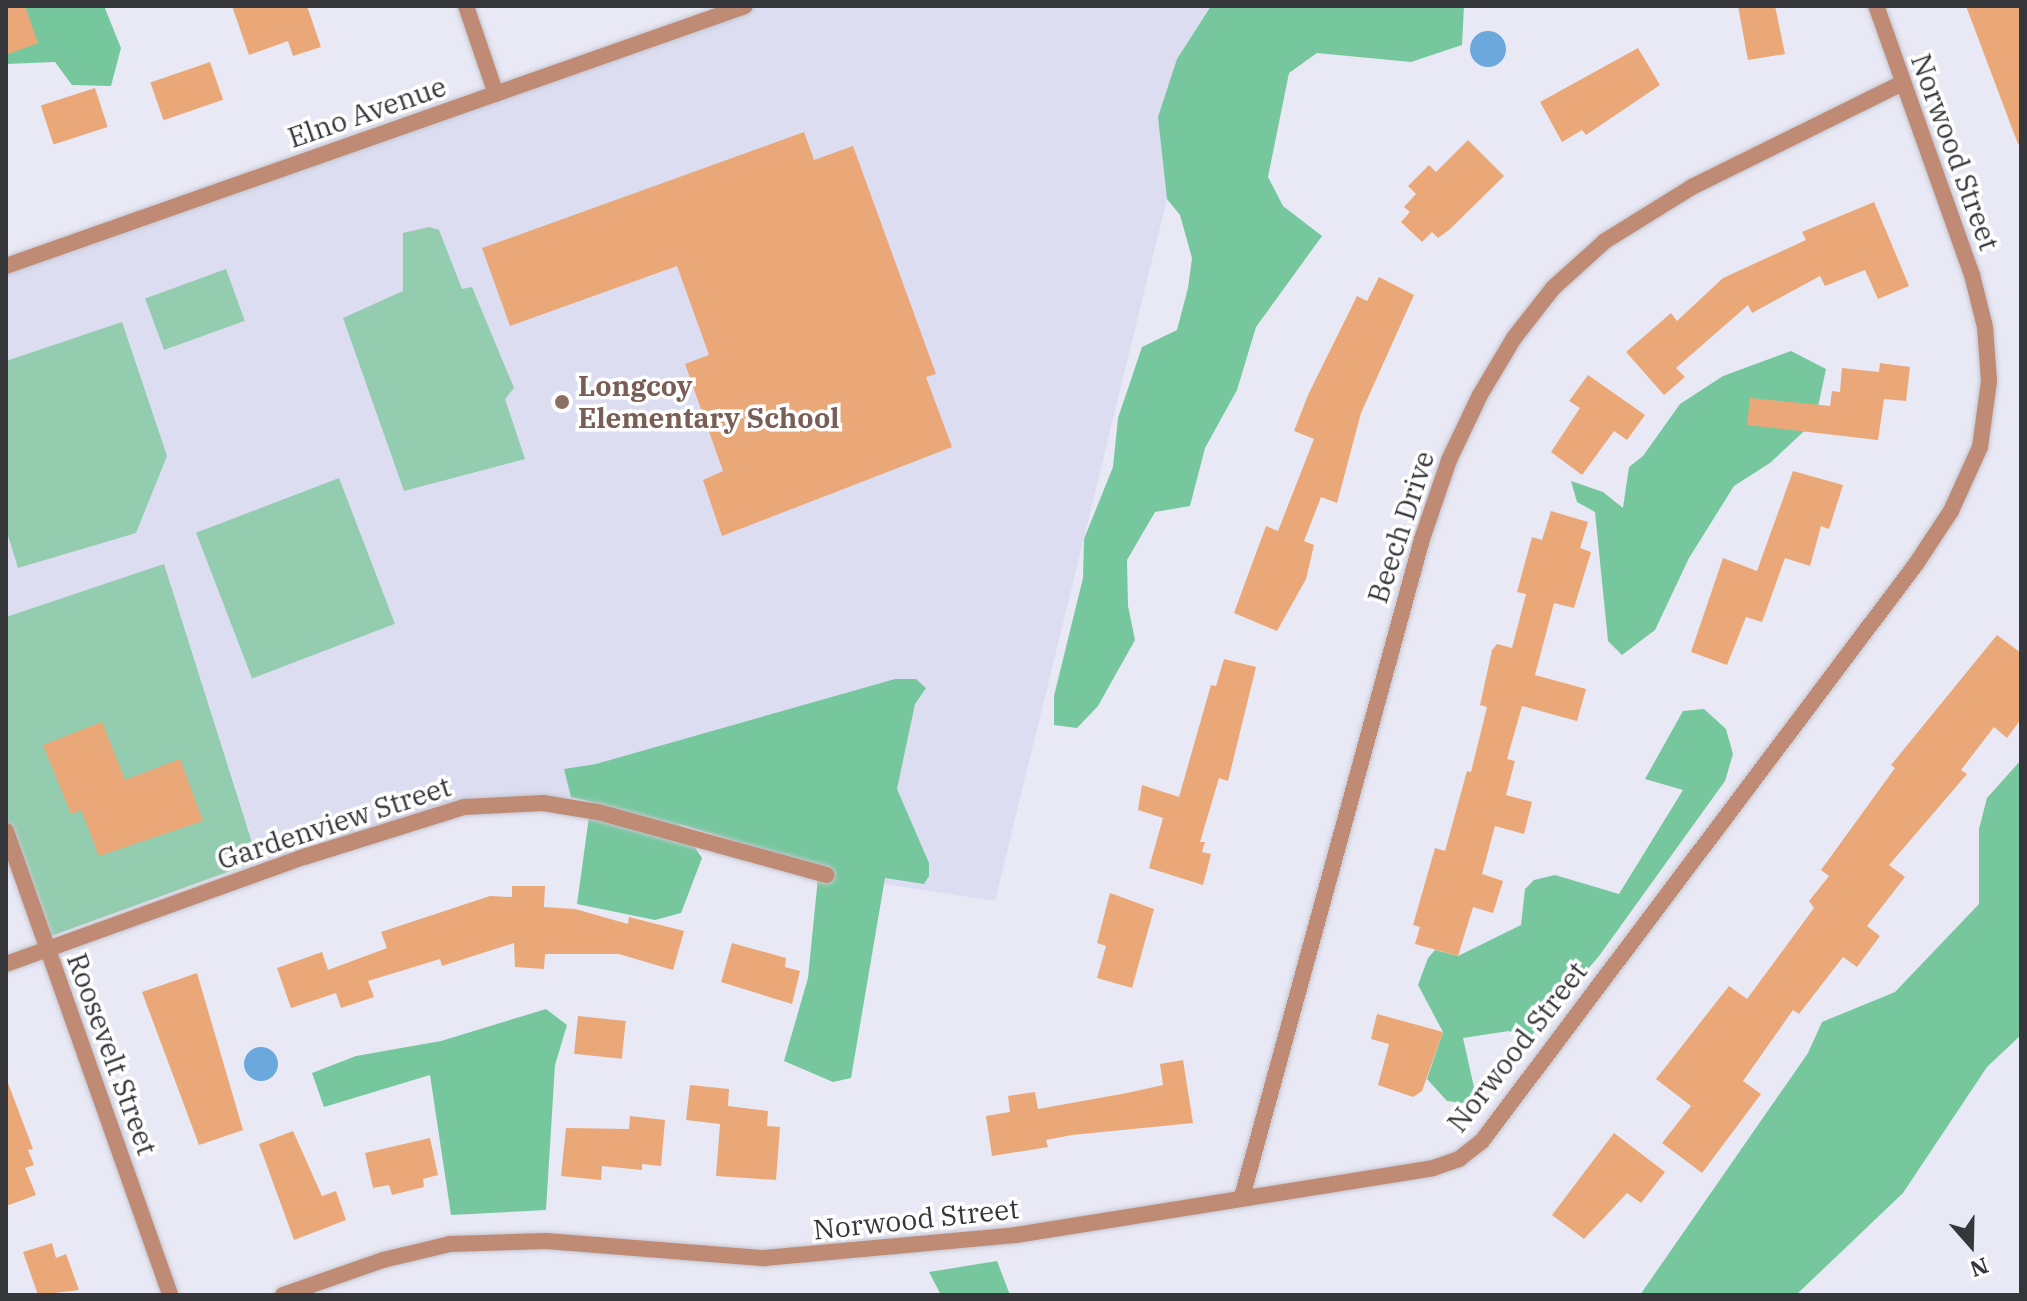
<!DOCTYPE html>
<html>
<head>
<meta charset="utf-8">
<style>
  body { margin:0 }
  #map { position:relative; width:2027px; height:1301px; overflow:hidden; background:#e9e9f5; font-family:"IBM Plex Serif",serif }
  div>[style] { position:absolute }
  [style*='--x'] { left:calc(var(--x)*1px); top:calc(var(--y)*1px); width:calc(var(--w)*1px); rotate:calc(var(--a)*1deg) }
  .built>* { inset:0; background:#dcddf0 }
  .green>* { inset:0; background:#93ccae; transform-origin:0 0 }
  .forest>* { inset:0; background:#76c79e }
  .water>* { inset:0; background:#6ba9dd }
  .round { border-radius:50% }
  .building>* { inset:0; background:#eaa878; transform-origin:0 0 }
  .roads { filter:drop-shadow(0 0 2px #c5c5d0) drop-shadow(0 0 2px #c5c5d0) }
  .minor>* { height:16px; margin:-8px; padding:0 8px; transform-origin:8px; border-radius:8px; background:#bf8b74 }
  .dots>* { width:22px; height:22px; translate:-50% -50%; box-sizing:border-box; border:4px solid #fff; border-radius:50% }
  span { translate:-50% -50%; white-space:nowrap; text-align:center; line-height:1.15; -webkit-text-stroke:7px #fff; paint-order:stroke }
  .street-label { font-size:28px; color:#36373b }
  .education-label { font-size:28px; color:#785e54; font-weight:700 }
  .left { translate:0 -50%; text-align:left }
  .frame { position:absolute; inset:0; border:8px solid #36373b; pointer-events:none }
  .north { position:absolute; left:1931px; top:1205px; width:80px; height:80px; -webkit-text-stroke:6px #fff; paint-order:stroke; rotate:160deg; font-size:22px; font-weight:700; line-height:32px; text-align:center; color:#36373b }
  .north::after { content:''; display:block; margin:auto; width:28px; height:36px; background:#36373b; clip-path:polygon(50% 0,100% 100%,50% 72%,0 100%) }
</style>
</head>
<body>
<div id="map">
  <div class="built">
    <div style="clip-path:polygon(745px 6px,1235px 6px,1199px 68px,995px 901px,826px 875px,598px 812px,464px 807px,262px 871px,164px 565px,6px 617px,6px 266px)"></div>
  </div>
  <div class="green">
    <div style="clip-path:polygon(429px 227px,439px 230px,462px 289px,472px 287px,514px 388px,505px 399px,525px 459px,404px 491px,343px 318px,403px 291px,403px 233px)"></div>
    <div style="left:226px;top:269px;width:55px;height:86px;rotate:70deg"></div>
    <div style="clip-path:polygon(122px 322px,167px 456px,136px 533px,18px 568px,6px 529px,6px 361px)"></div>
    <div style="left:339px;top:478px;width:156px;height:153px;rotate:69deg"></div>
    <div style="clip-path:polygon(164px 564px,258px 861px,43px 939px,6px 831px,6px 617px)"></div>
  </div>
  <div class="forest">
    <div style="clip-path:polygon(6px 6px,104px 6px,121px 48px,111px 86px,72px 85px,55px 62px,6px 64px)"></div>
    <div style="clip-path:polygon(1211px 6px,1464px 6px,1462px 45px,1411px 62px,1317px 53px,1289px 73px,1268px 177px,1283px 206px,1322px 236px,1256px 327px,1237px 390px,1205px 448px,1190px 506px,1155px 512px,1127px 560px,1128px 606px,1135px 640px,1098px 706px,1077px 728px,1054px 725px,1054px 696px,1083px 578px,1084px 539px,1113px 467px,1118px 418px,1142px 347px,1177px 330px,1188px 288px,1192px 258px,1180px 215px,1167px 199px,1158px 117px,1177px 59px)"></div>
    <div style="clip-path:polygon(1791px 351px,1826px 369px,1815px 421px,1770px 463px,1734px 486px,1689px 558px,1655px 630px,1622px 655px,1608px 641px,1595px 512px,1577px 502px,1571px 481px,1603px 492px,1623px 508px,1629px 467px,1643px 456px,1680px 404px,1723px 376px)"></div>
    <div style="clip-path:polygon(895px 679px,916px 679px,926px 688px,915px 704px,897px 789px,929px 863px,929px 876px,924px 884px,885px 878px,851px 1078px,833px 1082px,784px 1061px,808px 978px,819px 867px,679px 824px,702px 858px,681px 913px,655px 920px,577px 904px,591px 802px,571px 797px,564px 769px,596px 764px)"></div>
    <div style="clip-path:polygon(1704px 709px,1726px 729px,1733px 754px,1725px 781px,1599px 956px,1527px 1041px,1509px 1031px,1463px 1038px,1478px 1105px,1447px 1101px,1427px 1079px,1443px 1032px,1418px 985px,1428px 958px,1435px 950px,1458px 956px,1521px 925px,1525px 889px,1534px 880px,1555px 875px,1619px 894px,1683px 790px,1645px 779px,1683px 711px)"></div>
    <div style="clip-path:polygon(2021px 760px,2021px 1035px,1987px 1067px,1903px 1193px,1796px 1295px,1640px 1295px,1808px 1053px,1822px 1022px,1895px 992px,1979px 904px,1979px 829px,1987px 798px)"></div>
    <div style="clip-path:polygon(546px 1009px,567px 1025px,555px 1065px,546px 1210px,451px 1215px,430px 1075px,324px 1107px,312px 1073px,356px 1056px,441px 1041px)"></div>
    <div style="clip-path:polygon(997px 1261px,1010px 1295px,941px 1295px,929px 1272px)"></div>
  </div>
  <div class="water">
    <div class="round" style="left:1470px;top:31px;width:36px;height:36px"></div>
    <div class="round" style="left:244px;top:1047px;width:34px;height:34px"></div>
  </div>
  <div class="building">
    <div style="clip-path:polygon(6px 6px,25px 6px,38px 43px,6px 55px)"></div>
    <div style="clip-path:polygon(232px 6px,307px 6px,321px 47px,293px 56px,288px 41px,249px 55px)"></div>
    <div style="clip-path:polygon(1738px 6px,1775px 6px,1785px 54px,1748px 60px)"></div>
    <div style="clip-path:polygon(1966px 6px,2021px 6px,2021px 144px,2018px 144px)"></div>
    <div style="clip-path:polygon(1638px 48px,1660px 85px,1586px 135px,1582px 130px,1562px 142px,1540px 102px)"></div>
    <div style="left:210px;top:62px;width:40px;height:63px;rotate:71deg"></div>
    <div style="left:95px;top:88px;width:41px;height:57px;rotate:72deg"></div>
    <div style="clip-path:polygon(804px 132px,814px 160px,853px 146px,936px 374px,926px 377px,952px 447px,722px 536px,703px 480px,723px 471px,685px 364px,709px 355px,677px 266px,510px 326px,482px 248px)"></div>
    <div style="clip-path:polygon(1468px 140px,1504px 176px,1449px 230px,1438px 238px,1432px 232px,1422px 242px,1401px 222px,1410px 212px,1404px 207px,1416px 194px,1408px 186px,1429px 165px,1436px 172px)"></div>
    <div style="clip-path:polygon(1874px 202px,1909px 286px,1878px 299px,1865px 270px,1825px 286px,1820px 276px,1752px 313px,1748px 305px,1676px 368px,1685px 377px,1664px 395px,1626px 352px,1671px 313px,1677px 321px,1723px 278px,1806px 240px,1802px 232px)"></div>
    <div style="clip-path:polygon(1379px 277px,1414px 295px,1361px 413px,1337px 503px,1321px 497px,1304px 541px,1314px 545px,1306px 579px,1277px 631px,1234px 613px,1266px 526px,1278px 531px,1314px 439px,1294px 431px,1308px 395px,1357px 296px,1367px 301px)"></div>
    <div style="clip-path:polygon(1880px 363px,1910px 367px,1906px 401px,1884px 399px,1878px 440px,1747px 425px,1750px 398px,1830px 406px,1832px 391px,1840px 392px,1842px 368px,1879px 372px)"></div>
    <div style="clip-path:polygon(1588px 375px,1645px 415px,1627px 440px,1614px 431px,1582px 475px,1551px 452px,1580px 408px,1569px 401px)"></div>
    <div style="clip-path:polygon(1793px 471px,1843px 485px,1829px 529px,1821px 526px,1810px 566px,1785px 558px,1762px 622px,1746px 617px,1727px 665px,1691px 652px,1723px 558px,1757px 571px)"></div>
    <div style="clip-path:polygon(1551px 511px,1588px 522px,1580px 548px,1591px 552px,1574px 608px,1554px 603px,1535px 675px,1586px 689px,1577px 721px,1522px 706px,1507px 759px,1515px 761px,1506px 795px,1532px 802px,1524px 834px,1495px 826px,1482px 874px,1503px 881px,1493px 913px,1473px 907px,1458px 956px,1415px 944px,1420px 927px,1413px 925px,1435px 848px,1445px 851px,1467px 771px,1471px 772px,1487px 707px,1480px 705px,1492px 650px,1497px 644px,1512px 648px,1526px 594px,1517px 592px,1532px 537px,1542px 540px)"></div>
    <div style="clip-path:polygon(1997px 635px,2021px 653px,2021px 719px,2007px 738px,1994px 727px,1961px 770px,1967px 774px,1889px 865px,1905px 877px,1867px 926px,1880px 936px,1857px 967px,1843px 957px,1799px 1014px,1793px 1010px,1743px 1081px,1761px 1094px,1702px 1173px,1662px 1143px,1691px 1106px,1656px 1079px,1729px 986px,1747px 999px,1814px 908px,1809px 901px,1829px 876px,1821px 870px,1895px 768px,1891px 765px)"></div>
    <div style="clip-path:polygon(1224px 659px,1256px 667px,1228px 781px,1219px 778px,1200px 842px,1205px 842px,1202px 852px,1211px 854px,1203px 885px,1149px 868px,1163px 818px,1138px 810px,1142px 785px,1179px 797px,1211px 685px,1216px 686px)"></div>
    <div style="clip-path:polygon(102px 722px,125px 780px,180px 759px,203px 821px,99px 856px,81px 810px,71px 814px,43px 745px)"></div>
    <div style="clip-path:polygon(512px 886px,545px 886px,544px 907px,575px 909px,628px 924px,629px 917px,684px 931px,673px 970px,619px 954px,545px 954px,544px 969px,515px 967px,514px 943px,442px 966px,440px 959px,368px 981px,374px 997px,341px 1008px,336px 993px,291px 1008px,277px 968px,322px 952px,328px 970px,387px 948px,381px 932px,490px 896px,512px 897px)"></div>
    <div style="clip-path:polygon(1110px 893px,1154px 909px,1132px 988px,1097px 978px,1106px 946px,1097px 943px)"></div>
    <div style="clip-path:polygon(732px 943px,786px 958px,785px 967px,800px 971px,792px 1004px,721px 982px)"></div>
    <div style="clip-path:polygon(197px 973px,243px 1130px,199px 1145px,142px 992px)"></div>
    <div style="clip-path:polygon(1377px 1014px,1443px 1032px,1422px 1091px,1413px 1097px,1378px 1085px,1389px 1044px,1371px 1039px)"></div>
    <div style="left:578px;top:1016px;width:48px;height:38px;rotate:6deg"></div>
    <div style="clip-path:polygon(1183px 1060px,1193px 1123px,1072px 1135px,1046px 1140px,1048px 1147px,992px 1156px,986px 1116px,1010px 1112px,1008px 1096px,1035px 1092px,1038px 1109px,1127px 1093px,1163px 1085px,1160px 1064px)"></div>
    <div style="clip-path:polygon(8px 1083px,33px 1149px,28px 1150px,34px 1165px,25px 1168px,36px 1195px,6px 1206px)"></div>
    <div style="clip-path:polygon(690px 1085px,729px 1089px,728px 1106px,768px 1111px,767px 1126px,780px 1127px,776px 1180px,716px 1176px,720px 1124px,686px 1120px)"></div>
    <div style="clip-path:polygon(630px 1116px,665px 1120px,661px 1166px,642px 1164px,642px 1170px,602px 1166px,601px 1180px,561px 1176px,566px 1128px,629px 1129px)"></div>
    <div style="clip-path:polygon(293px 1131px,322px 1196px,336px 1191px,346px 1220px,294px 1240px,259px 1144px)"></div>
    <div style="clip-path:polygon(1614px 1133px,1665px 1172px,1641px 1203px,1627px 1193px,1584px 1239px,1552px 1215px)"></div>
    <div style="clip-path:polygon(430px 1138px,438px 1175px,423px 1179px,424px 1187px,392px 1195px,389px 1185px,373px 1188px,365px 1153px)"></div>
    <div style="clip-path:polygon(52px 1243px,56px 1258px,66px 1254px,79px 1290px,38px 1295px,23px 1252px)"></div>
  </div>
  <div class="roads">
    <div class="minor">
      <div style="--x:466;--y:6;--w:93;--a:71.2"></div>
      <div style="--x:6;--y:266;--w:783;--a:-19.38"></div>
      <div style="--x:6;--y:831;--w:492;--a:70.5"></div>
      <div style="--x:6;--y:964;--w:317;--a:-19.8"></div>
      <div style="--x:304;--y:857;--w:168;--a:-17.4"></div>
      <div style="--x:464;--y:807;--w:79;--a:-2.9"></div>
      <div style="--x:543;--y:803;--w:56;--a:9.3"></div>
      <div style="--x:598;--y:812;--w:237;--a:15.4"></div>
      <div style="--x:1242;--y:1197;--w:682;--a:-74.7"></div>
      <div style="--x:1422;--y:539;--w:83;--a:-71.1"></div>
      <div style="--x:1449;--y:460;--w:72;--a:-64.5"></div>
      <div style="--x:1480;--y:395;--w:66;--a:-59.2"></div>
      <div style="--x:1514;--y:338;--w:63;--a:-52"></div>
      <div style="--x:1553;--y:288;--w:70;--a:-42.1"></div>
      <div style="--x:1605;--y:241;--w:102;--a:-31.8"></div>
      <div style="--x:1692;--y:187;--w:234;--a:-26.3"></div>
      <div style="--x:283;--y:1295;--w:106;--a:-19.3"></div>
      <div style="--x:383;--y:1260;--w:69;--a:-13.4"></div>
      <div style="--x:450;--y:1244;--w:96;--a:-1.8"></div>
      <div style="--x:546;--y:1241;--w:219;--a:4.5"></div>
      <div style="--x:764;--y:1258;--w:253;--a:-5.2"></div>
      <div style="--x:1016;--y:1235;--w:422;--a:-9.1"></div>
      <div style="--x:1433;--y:1168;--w:28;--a:-19"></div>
      <div style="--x:1459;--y:1159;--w:29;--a:-38"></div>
      <div style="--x:1482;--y:1141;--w:722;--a:-53.05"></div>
      <div style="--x:1916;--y:564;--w:64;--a:-56.6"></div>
      <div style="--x:1951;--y:511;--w:70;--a:-65.6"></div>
      <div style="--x:1980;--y:447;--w:67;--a:-82.2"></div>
      <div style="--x:1989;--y:381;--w:54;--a:-94.2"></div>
      <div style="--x:1985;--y:327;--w:54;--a:-104"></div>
      <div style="--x:1972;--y:275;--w:286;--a:-109.6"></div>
    </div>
  </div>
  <div class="dots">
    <div style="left:562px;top:402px;background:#8d6e63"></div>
  </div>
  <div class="street-label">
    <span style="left:367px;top:112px;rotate:-19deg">Elno Avenue</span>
    <span style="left:1955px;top:152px;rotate:70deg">Norwood Street</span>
    <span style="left:1401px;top:527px;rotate:-72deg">Beech Drive</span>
    <span style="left:334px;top:823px;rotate:-18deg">Gardenview Street</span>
    <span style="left:1517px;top:1047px;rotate:-52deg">Norwood Street</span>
    <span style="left:112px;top:1054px;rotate:70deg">Roosevelt Street</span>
    <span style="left:916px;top:1219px;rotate:-6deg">Norwood Street</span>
  </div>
  <div class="education-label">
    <span class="left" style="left:578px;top:402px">Longcoy<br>Elementary School</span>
  </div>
  <div class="frame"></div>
  <div class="north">N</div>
</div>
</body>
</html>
